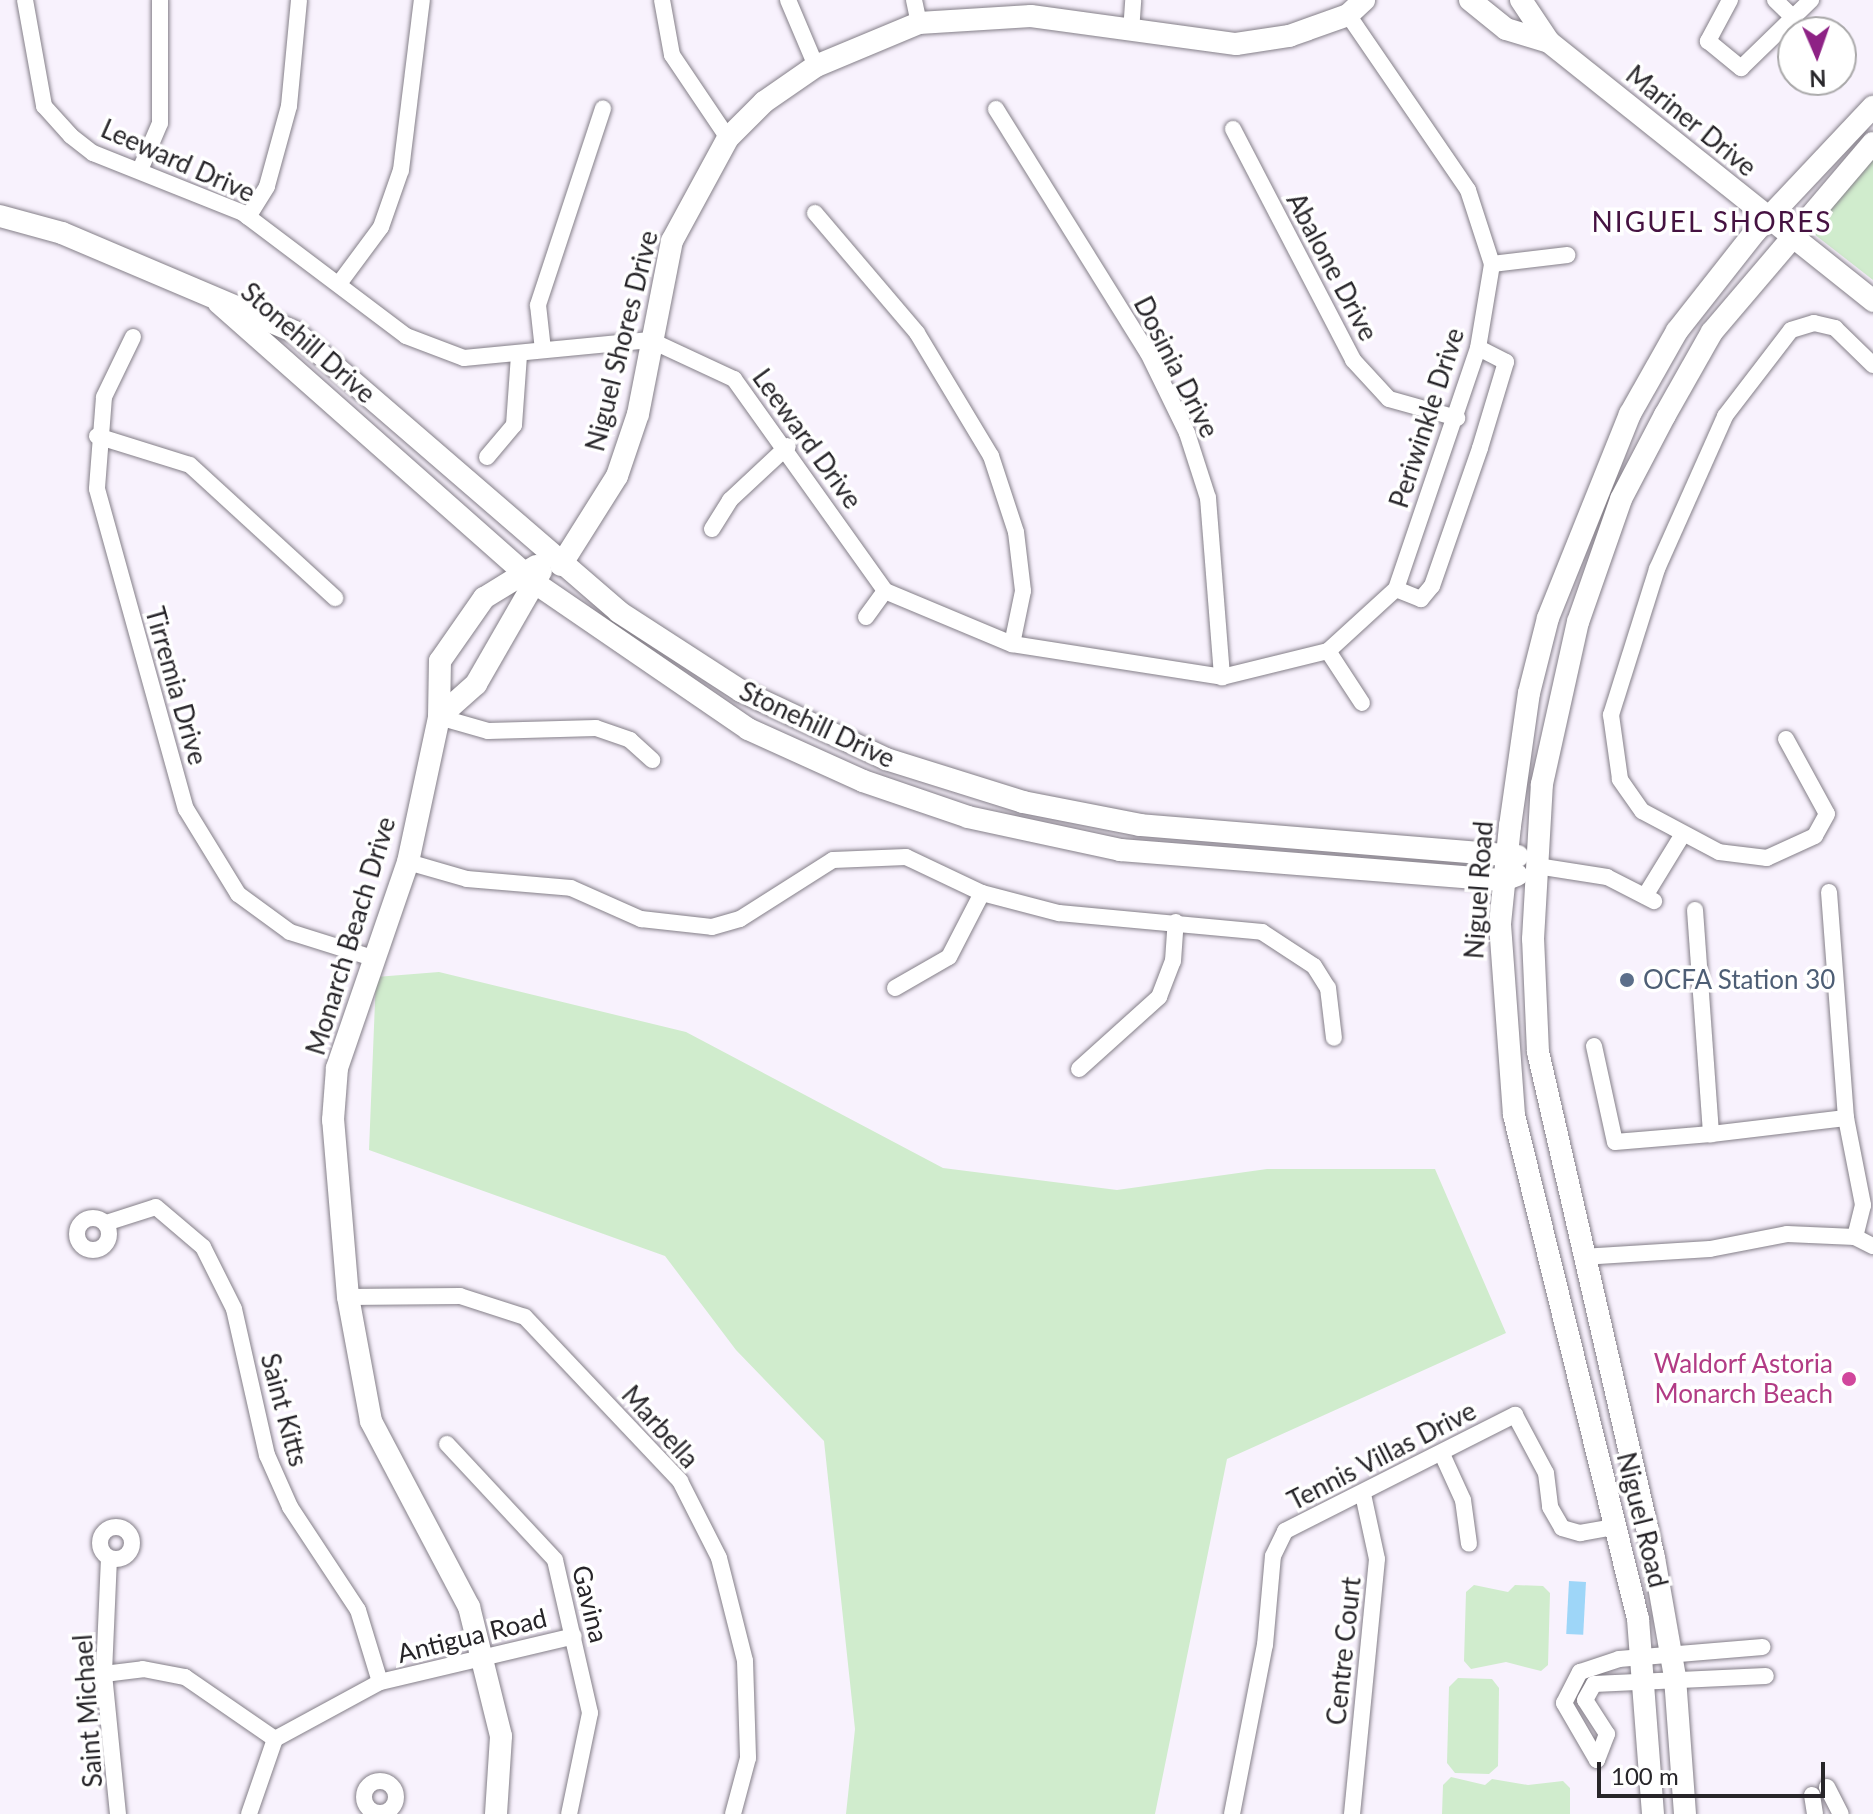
<!DOCTYPE html>
<html>
<head>
<meta charset="utf-8">
<style>
  body { margin:0 }
  #map { position:relative; width:1873px; height:1814px; overflow:hidden; background:#f8f2fd; font-family:Lato,sans-serif }
  div>[style] { position:absolute }
  [style*='--x'] { left:calc(var(--x)*1px); top:calc(var(--y)*1px); width:calc(var(--w)*1px); rotate:calc(var(--a)*1deg) }
  .green>* { inset:0; background:#d0eccd }
  .water>* { inset:0; background:#9ed6f8; transform-origin:0 0 }
  .roads { filter:drop-shadow(0 0 2px #847f88) drop-shadow(0 0 2px #847f88) }
  .street>* { height:16px; margin:-8px; padding:0 8px; transform-origin:8px; border-radius:8px; background:#fff }
  .street>.ring { margin:-8px; padding:0; box-sizing:content-box; background:none; border:16px solid #fff; border-radius:50% }
  .secondary>* { height:22px; margin:-11px; padding:0 11px; transform-origin:11px; border-radius:11px; background:#fff }
  .dots>* { width:22px; height:22px; translate:-50% -50%; box-sizing:border-box; border:4px solid #fff; border-radius:50% }
  span { translate:-50% -50%; white-space:nowrap; text-align:center; line-height:1.15; -webkit-text-stroke:7px #fff; paint-order:stroke }
  .street-label { font-size:26px; color:#272529 }
  .service-label { font-size:26px; color:#4e5e75 }
  .left { translate:0 -50%; text-align:left }
  .hotel-label { font-size:26px; color:#b23c85 }
  .right { translate:-100% -50%; text-align:right }
  .neighbourhood-label { font-size:28px; color:#451241; letter-spacing:2px }
  .north { position:absolute; left:1777px; top:16px; width:80px; height:80px; box-sizing:border-box; background:#fff; border:2px solid #a9a8a9; border-radius:50%; rotate:178deg; font-size:22px; font-weight:700; line-height:32px; text-align:center; color:#272529 }
  .north::after { content:''; display:block; margin:auto; width:28px; height:36px; background:#8e2285; clip-path:polygon(50% 0,100% 100%,50% 72%,0 100%) }
  .scale { position:absolute; left:1597px; top:1762px; width:228px; height:36px; box-sizing:border-box; border:4px solid #272529; border-top:0; padding-left:10px; font-size:24px; line-height:28px; white-space:nowrap; color:#272529; -webkit-text-stroke:6px #fff; paint-order:stroke }
</style>
</head>
<body>
<div id="map">
  <div class="green">
    <div style="clip-path:polygon(1873px 152px,1873px 280px,1805px 227px)"></div>
    <div style="clip-path:polygon(439px 972px,686px 1032px,943px 1168px,1117px 1190px,1267px 1169px,1435px 1169px,1506px 1333px,1227px 1459px,1155px 1814px,846px 1814px,855px 1729px,824px 1441px,736px 1350px,665px 1256px,369px 1150px,376px 977px)"></div>
    <div style="clip-path:polygon(1474px 1585px,1508px 1592px,1515px 1585px,1543px 1586px,1550px 1593px,1548px 1665px,1541px 1671px,1506px 1662px,1471px 1669px,1464px 1661px,1466px 1592px)"></div>
    <div style="clip-path:polygon(1458px 1678px,1492px 1679px,1499px 1688px,1498px 1766px,1489px 1774px,1455px 1773px,1447px 1763px,1449px 1687px)"></div>
    <div style="clip-path:polygon(1451px 1777px,1485px 1785px,1492px 1779px,1528px 1785px,1563px 1781px,1570px 1788px,1570px 1814px,1442px 1814px,1443px 1785px)"></div>
  </div>
  <div class="water">
    <div style="left:1569px;top:1581px;width:17px;height:53px;rotate:3deg"></div>
  </div>
  <div class="roads">
    <div class="street">
      <div style="--x:25;--y:0;--w:108;--a:79.8"></div>
      <div style="--x:44;--y:106;--w:40;--a:48"></div>
      <div style="--x:71;--y:136;--w:28;--a:38"></div>
      <div style="--x:93;--y:153;--w:162;--a:21.8"></div>
      <div style="--x:243;--y:213;--w:204;--a:37"></div>
      <div style="--x:406;--y:336;--w:62;--a:20.8"></div>
      <div style="--x:464;--y:358;--w:187;--a:-5.5"></div>
      <div style="--x:650;--y:340;--w:93;--a:24.9"></div>
      <div style="--x:734;--y:379;--w:260;--a:54.5"></div>
      <div style="--x:885;--y:591;--w:138;--a:22.7"></div>
      <div style="--x:1012;--y:644;--w:213;--a:8.9"></div>
      <div style="--x:1222;--y:677;--w:109;--a:-13.8"></div>
      <div style="--x:1328;--y:651;--w:92;--a:-42.4"></div>
      <div style="--x:1396;--y:589;--w:255;--a:-71.2"></div>
      <div style="--x:1478;--y:348;--w:85;--a:-80.5"></div>
      <div style="--x:1492;--y:264;--w:78;--a:-108"></div>
      <div style="--x:1468;--y:190;--w:212;--a:-124.4"></div>
      <div style="--x:662;--y:0;--w:56;--a:79.7"></div>
      <div style="--x:672;--y:55;--w:100;--a:56"></div>
      <div style="--x:788;--y:0;--w:72;--a:67"></div>
      <div style="--x:914;--y:0;--w:24;--a:78"></div>
      <div style="--x:1730;--y:0;--w:47;--a:118.2"></div>
      <div style="--x:1708;--y:41;--w:43;--a:39.3"></div>
      <div style="--x:1741;--y:68;--w:98;--a:-44.2"></div>
      <div style="--x:1775;--y:0;--w:28;--a:44"></div>
      <div style="--x:1131;--y:32;--w:32;--a:-86"></div>
      <div style="--x:996;--y:109;--w:287;--a:58.1"></div>
      <div style="--x:1148;--y:353;--w:89;--a:64"></div>
      <div style="--x:1187;--y:433;--w:68;--a:72.1"></div>
      <div style="--x:1208;--y:498;--w:180;--a:85.5"></div>
      <div style="--x:1233;--y:129;--w:260;--a:62.5"></div>
      <div style="--x:1353;--y:360;--w:53;--a:47.3"></div>
      <div style="--x:1389;--y:399;--w:71;--a:15.6"></div>
      <div style="--x:140;--y:170;--w:51;--a:-66.9"></div>
      <div style="--x:160;--y:123;--w:123;--a:-90"></div>
      <div style="--x:815;--y:213;--w:157;--a:49.6"></div>
      <div style="--x:917;--y:333;--w:144;--a:59"></div>
      <div style="--x:991;--y:456;--w:80;--a:71.8"></div>
      <div style="--x:1016;--y:532;--w:59;--a:83.2"></div>
      <div style="--x:1023;--y:591;--w:54;--a:101.7"></div>
      <div style="--x:248;--y:217;--w:36;--a:-58"></div>
      <div style="--x:267;--y:186;--w:83;--a:-74.6"></div>
      <div style="--x:289;--y:106;--w:106;--a:-84.6"></div>
      <div style="--x:1492;--y:264;--w:76;--a:-6.8"></div>
      <div style="--x:341;--y:281;--w:67;--a:-53.5"></div>
      <div style="--x:381;--y:227;--w:60;--a:-70.7"></div>
      <div style="--x:401;--y:170;--w:171;--a:-83"></div>
      <div style="--x:133;--y:337;--w:67;--a:115.8"></div>
      <div style="--x:104;--y:397;--w:92;--a:94.4"></div>
      <div style="--x:97;--y:489;--w:332;--a:74.5"></div>
      <div style="--x:186;--y:809;--w:100;--a:58.5"></div>
      <div style="--x:238;--y:894;--w:64;--a:36.2"></div>
      <div style="--x:290;--y:932;--w:84;--a:17.4"></div>
      <div style="--x:543;--y:350;--w:45;--a:-96.3"></div>
      <div style="--x:538;--y:305;--w:207;--a:-71.7"></div>
      <div style="--x:97;--y:436;--w:97;--a:17.3"></div>
      <div style="--x:190;--y:465;--w:197;--a:42.5"></div>
      <div style="--x:487;--y:457;--w:42;--a:-49.8"></div>
      <div style="--x:514;--y:425;--w:69;--a:-85.9"></div>
      <div style="--x:712;--y:529;--w:34;--a:-58"></div>
      <div style="--x:730;--y:500;--w:79;--a:-43"></div>
      <div style="--x:1396;--y:589;--w:27;--a:22"></div>
      <div style="--x:1421;--y:599;--w:17;--a:-50"></div>
      <div style="--x:1432;--y:586;--w:146;--a:-70.8"></div>
      <div style="--x:1480;--y:448;--w:90;--a:-73.2"></div>
      <div style="--x:1506;--y:362;--w:31;--a:-153"></div>
      <div style="--x:866;--y:617;--w:32;--a:-54"></div>
      <div style="--x:1328;--y:651;--w:62;--a:56.8"></div>
      <div style="--x:439;--y:717;--w:51;--a:15.9"></div>
      <div style="--x:488;--y:731;--w:108;--a:-1.6"></div>
      <div style="--x:596;--y:728;--w:36;--a:19"></div>
      <div style="--x:630;--y:740;--w:30;--a:42"></div>
      <div style="--x:1786;--y:739;--w:85;--a:61.3"></div>
      <div style="--x:1827;--y:814;--w:25;--a:119"></div>
      <div style="--x:1815;--y:836;--w:53;--a:155.4"></div>
      <div style="--x:1767;--y:858;--w:48;--a:-172.9"></div>
      <div style="--x:1719;--y:852;--w:87;--a:-152"></div>
      <div style="--x:1642;--y:811;--w:39;--a:-125"></div>
      <div style="--x:1620;--y:779;--w:65;--a:-98"></div>
      <div style="--x:1611;--y:715;--w:153;--a:-72.5"></div>
      <div style="--x:1657;--y:569;--w:167;--a:-66"></div>
      <div style="--x:1725;--y:416;--w:108;--a:-52.5"></div>
      <div style="--x:1791;--y:330;--w:24;--a:-17"></div>
      <div style="--x:1814;--y:323;--w:22;--a:13"></div>
      <div style="--x:1835;--y:328;--w:53;--a:44.2"></div>
      <div style="--x:408;--y:862;--w:61;--a:16.1"></div>
      <div style="--x:467;--y:879;--w:104;--a:4.9"></div>
      <div style="--x:571;--y:888;--w:77;--a:23.9"></div>
      <div style="--x:641;--y:919;--w:71;--a:6.4"></div>
      <div style="--x:712;--y:927;--w:29;--a:-16"></div>
      <div style="--x:740;--y:919;--w:110;--a:-32.4"></div>
      <div style="--x:833;--y:860;--w:73;--a:-2.4"></div>
      <div style="--x:906;--y:857;--w:84;--a:25.3"></div>
      <div style="--x:982;--y:893;--w:80;--a:14.6"></div>
      <div style="--x:1059;--y:913;--w:204;--a:5.3"></div>
      <div style="--x:1262;--y:932;--w:62;--a:33.2"></div>
      <div style="--x:1314;--y:966;--w:26;--a:58"></div>
      <div style="--x:1328;--y:988;--w:50;--a:83.2"></div>
      <div style="--x:1537;--y:866;--w:71;--a:8.9"></div>
      <div style="--x:1607;--y:877;--w:53;--a:27.1"></div>
      <div style="--x:1829;--y:892;--w:227;--a:85.7"></div>
      <div style="--x:1846;--y:1118;--w:89;--a:78.9"></div>
      <div style="--x:1863;--y:1205;--w:33;--a:104"></div>
      <div style="--x:1645;--y:896;--w:73;--a:-58.5"></div>
      <div style="--x:1695;--y:910;--w:225;--a:85.9"></div>
      <div style="--x:1711;--y:1134;--w:136;--a:-6.8"></div>
      <div style="--x:895;--y:988;--w:62;--a:-29.9"></div>
      <div style="--x:949;--y:957;--w:72;--a:-62.7"></div>
      <div style="--x:1594;--y:1046;--w:98;--a:77.7"></div>
      <div style="--x:1615;--y:1142;--w:96;--a:-4.8"></div>
      <div style="--x:1079;--y:1069;--w:108;--a:-42"></div>
      <div style="--x:1159;--y:997;--w:39;--a:-69"></div>
      <div style="--x:1173;--y:961;--w:39;--a:-86"></div>
      <div class="ring" style="left:77px;top:1218px;width:16px;height:16px"></div>
      <div style="--x:106;--y:1223;--w:52;--a:-17.7"></div>
      <div style="--x:156;--y:1207;--w:62;--a:40.4"></div>
      <div style="--x:203;--y:1247;--w:69;--a:63.4"></div>
      <div style="--x:234;--y:1309;--w:150;--a:77.3"></div>
      <div style="--x:267;--y:1455;--w:57;--a:66.1"></div>
      <div style="--x:290;--y:1507;--w:123;--a:56.6"></div>
      <div style="--x:358;--y:1610;--w:75;--a:73"></div>
      <div style="--x:1582;--y:1257;--w:128;--a:-3.6"></div>
      <div style="--x:1710;--y:1249;--w:78;--a:-11"></div>
      <div style="--x:1787;--y:1234;--w:68;--a:2.5"></div>
      <div style="--x:1855;--y:1237;--w:20;--a:27"></div>
      <div style="--x:348;--y:1297;--w:112;--a:-0.5"></div>
      <div style="--x:460;--y:1296;--w:68;--a:17.9"></div>
      <div style="--x:525;--y:1317;--w:226;--a:46.6"></div>
      <div style="--x:680;--y:1481;--w:86;--a:63.1"></div>
      <div style="--x:719;--y:1558;--w:106;--a:75.8"></div>
      <div style="--x:745;--y:1661;--w:97;--a:88.2"></div>
      <div style="--x:748;--y:1758;--w:58;--a:105"></div>
      <div style="--x:447;--y:1444;--w:158;--a:47"></div>
      <div style="--x:555;--y:1560;--w:157;--a:77.1"></div>
      <div style="--x:590;--y:1713;--w:103;--a:101.7"></div>
      <div style="--x:1442;--y:1454;--w:51;--a:65.5"></div>
      <div style="--x:1463;--y:1500;--w:44;--a:82.2"></div>
      <div class="ring" style="left:100px;top:1527px;width:16px;height:16px"></div>
      <div style="--x:109;--y:1558;--w:116;--a:92.5"></div>
      <div style="--x:104;--y:1674;--w:141;--a:84.3"></div>
      <div style="--x:104;--y:1674;--w:39;--a:-7"></div>
      <div style="--x:143;--y:1669;--w:43;--a:10.8"></div>
      <div style="--x:185;--y:1677;--w:109;--a:34.6"></div>
      <div style="--x:1597;--y:1760;--w:66;--a:-120.1"></div>
      <div style="--x:1564;--y:1703;--w:35;--a:-63"></div>
      <div style="--x:1580;--y:1672;--w:41;--a:-18.4"></div>
      <div style="--x:1619;--y:1659;--w:144;--a:-4.8"></div>
      <div style="--x:1597;--y:1760;--w:28;--a:-69"></div>
      <div style="--x:1607;--y:1734;--w:40;--a:-122.9"></div>
      <div style="--x:1585;--y:1700;--w:18;--a:-61"></div>
      <div style="--x:1594;--y:1684;--w:172;--a:-2.7"></div>
      <div class="ring" style="left:364px;top:1781px;width:16px;height:16px"></div>
      <div style="--x:1827;--y:1787;--w:30;--a:63"></div>
      <div style="--x:1812;--y:1795;--w:19;--a:81"></div>
      <div style="--x:249;--y:1814;--w:79;--a:-70.9"></div>
      <div style="--x:275;--y:1739;--w:119;--a:-28.5"></div>
      <div style="--x:380;--y:1682;--w:199;--a:-13.3"></div>
      <div style="--x:1232;--y:1814;--w:172;--a:-79"></div>
      <div style="--x:1265;--y:1645;--w:89;--a:-84.9"></div>
      <div style="--x:1273;--y:1556;--w:28;--a:-64"></div>
      <div style="--x:1285;--y:1531;--w:258;--a:-26.8"></div>
      <div style="--x:1515;--y:1415;--w:66;--a:61.9"></div>
      <div style="--x:1546;--y:1473;--w:34;--a:83"></div>
      <div style="--x:1550;--y:1507;--w:24;--a:60"></div>
      <div style="--x:1562;--y:1528;--w:19;--a:16"></div>
      <div style="--x:1580;--y:1533;--w:35;--a:-10"></div>
      <div style="--x:1352;--y:1814;--w:256;--a:-84.4"></div>
      <div style="--x:1377;--y:1559;--w:66;--a:-102.2"></div>
    </div>
    <div class="secondary">
      <div style="--x:1470;--y:0;--w:46;--a:38.9"></div>
      <div style="--x:1506;--y:29;--w:45;--a:16.8"></div>
      <div style="--x:1521;--y:0;--w:50;--a:56.3"></div>
      <div style="--x:1549;--y:42;--w:415;--a:38.6"></div>
      <div style="--x:0;--y:216;--w:64;--a:15.3"></div>
      <div style="--x:62;--y:233;--w:253;--a:23"></div>
      <div style="--x:295;--y:332;--w:428;--a:40.8"></div>
      <div style="--x:619;--y:612;--w:145;--a:32.9"></div>
      <div style="--x:741;--y:691;--w:160;--a:25.1"></div>
      <div style="--x:886;--y:759;--w:144;--a:17.4"></div>
      <div style="--x:1023;--y:802;--w:119;--a:11.1"></div>
      <div style="--x:1140;--y:825;--w:379;--a:4.7"></div>
      <div style="--x:219;--y:303;--w:422;--a:41.5"></div>
      <div style="--x:535;--y:583;--w:258;--a:34.4"></div>
      <div style="--x:748;--y:729;--w:126;--a:24.3"></div>
      <div style="--x:863;--y:781;--w:111;--a:18.9"></div>
      <div style="--x:968;--y:817;--w:156;--a:12.2"></div>
      <div style="--x:1120;--y:850;--w:385;--a:4.5"></div>
      <div style="--x:1504;--y:880;--w:14;--a:-21"></div>
      <div style="--x:561;--y:565;--w:105;--a:-57.8"></div>
      <div style="--x:617;--y:476;--w:65;--a:-71.3"></div>
      <div style="--x:638;--y:414;--w:176;--a:-78.9"></div>
      <div style="--x:672;--y:241;--w:117;--a:-61.5"></div>
      <div style="--x:728;--y:138;--w:51;--a:-45"></div>
      <div style="--x:764;--y:102;--w:63;--a:-34.7"></div>
      <div style="--x:816;--y:66;--w:112;--a:-22.7"></div>
      <div style="--x:919;--y:23;--w:112;--a:-3.6"></div>
      <div style="--x:1031;--y:16;--w:207;--a:7.8"></div>
      <div style="--x:1236;--y:44;--w:54;--a:-8.6"></div>
      <div style="--x:1289;--y:36;--w:63;--a:-19.6"></div>
      <div style="--x:1348;--y:15;--w:22;--a:-43"></div>
      <div style="--x:439;--y:717;--w:50;--a:-41.7"></div>
      <div style="--x:476;--y:684;--w:130;--a:-60.1"></div>
      <div style="--x:496;--y:1814;--w:78;--a:-86.3"></div>
      <div style="--x:501;--y:1736;--w:133;--a:-103.9"></div>
      <div style="--x:469;--y:1607;--w:210;--a:-117.8"></div>
      <div style="--x:371;--y:1421;--w:126;--a:-100.5"></div>
      <div style="--x:348;--y:1297;--w:178;--a:-94.8"></div>
      <div style="--x:333;--y:1120;--w:52;--a:-85.6"></div>
      <div style="--x:337;--y:1068;--w:218;--a:-71"></div>
      <div style="--x:408;--y:862;--w:148;--a:-77.9"></div>
      <div style="--x:439;--y:717;--w:56;--a:-89"></div>
      <div style="--x:440;--y:661;--w:77;--a:-55.1"></div>
      <div style="--x:484;--y:598;--w:61;--a:-31.6"></div>
      <div style="--x:1653;--y:1814;--w:196;--a:-94.4"></div>
      <div style="--x:1638;--y:1619;--w:519;--a:-103.82"></div>
      <div style="--x:1514;--y:1115;--w:192;--a:-94.2"></div>
      <div style="--x:1500;--y:924;--w:99;--a:-84.2"></div>
      <div style="--x:1510;--y:826;--w:134;--a:-81.9"></div>
      <div style="--x:1529;--y:693;--w:77;--a:-75.8"></div>
      <div style="--x:1548;--y:618;--w:220;--a:-68.1"></div>
      <div style="--x:1630;--y:414;--w:95;--a:-60.5"></div>
      <div style="--x:1677;--y:331;--w:126;--a:-51.8"></div>
      <div style="--x:1755;--y:232;--w:172;--a:-46.7"></div>
      <div style="--x:1685;--y:1814;--w:137;--a:-94.2"></div>
      <div style="--x:1675;--y:1677;--w:121;--a:-100"></div>
      <div style="--x:1654;--y:1558;--w:519;--a:-102.91"></div>
      <div style="--x:1538;--y:1052;--w:113;--a:-92.5"></div>
      <div style="--x:1533;--y:939;--w:155;--a:-86.7"></div>
      <div style="--x:1542;--y:784;--w:166;--a:-77.5"></div>
      <div style="--x:1578;--y:622;--w:130;--a:-70.7"></div>
      <div style="--x:1621;--y:499;--w:95;--a:-62.4"></div>
      <div style="--x:1665;--y:415;--w:95;--a:-60.5"></div>
      <div style="--x:1712;--y:332;--w:248;--a:-49.6"></div>
    </div>
  </div>
  <div class="dots">
    <div style="left:1627px;top:980px;background:#5c6f8a"></div>
    <div style="left:1849px;top:1379px;background:#d1479c"></div>
  </div>
  <div class="street-label">
    <span style="left:1691px;top:121px;rotate:39deg">Mariner Drive</span>
    <span style="left:178px;top:161px;rotate:24deg">Leeward Drive</span>
    <span style="left:1332px;top:267px;rotate:62deg">Abalone Drive</span>
    <span style="left:622px;top:341px;rotate:-76deg">Niguel Shores Drive</span>
    <span style="left:308px;top:343px;rotate:41deg">Stonehill Drive</span>
    <span style="left:1176px;top:367px;rotate:63deg">Dosinia Drive</span>
    <span style="left:1427px;top:418px;rotate:-72deg">Periwinkle Drive</span>
    <span style="left:807px;top:439px;rotate:54deg">Leeward Drive</span>
    <span style="left:176px;top:686px;rotate:74deg">Tirremia Drive</span>
    <span style="left:817px;top:725px;rotate:25deg">Stonehill Drive</span>
    <span style="left:1479px;top:890px;rotate:-86deg">Niguel Road</span>
    <span style="left:351px;top:936px;rotate:-73deg">Monarch Beach Drive</span>
    <span style="left:284px;top:1410px;rotate:75deg">Saint Kitts</span>
    <span style="left:660px;top:1427px;rotate:48deg">Marbella</span>
    <span style="left:1382px;top:1456px;rotate:-27deg">Tennis Villas Drive</span>
    <span style="left:1642px;top:1520px;rotate:76deg">Niguel Road</span>
    <span style="left:590px;top:1604px;rotate:76deg">Gavina</span>
    <span style="left:472px;top:1636px;rotate:-14deg">Antigua Road</span>
    <span style="left:1344px;top:1651px;rotate:-84deg">Centre Court</span>
    <span style="left:88px;top:1711px;rotate:-94deg">Saint Michael</span>
  </div>
  <div class="service-label">
    <span class="left" style="left:1643px;top:980px">OCFA Station 30</span>
  </div>
  <div class="hotel-label">
    <span class="right" style="left:1833px;top:1379px">Waldorf Astoria<br>Monarch Beach</span>
  </div>
  <div class="neighbourhood-label">
    <span style="left:1712px;top:221px">NIGUEL SHORES</span>
  </div>
  <div class="north">N</div>
  <div class="scale">100 m</div>
</div>
</body>
</html>
